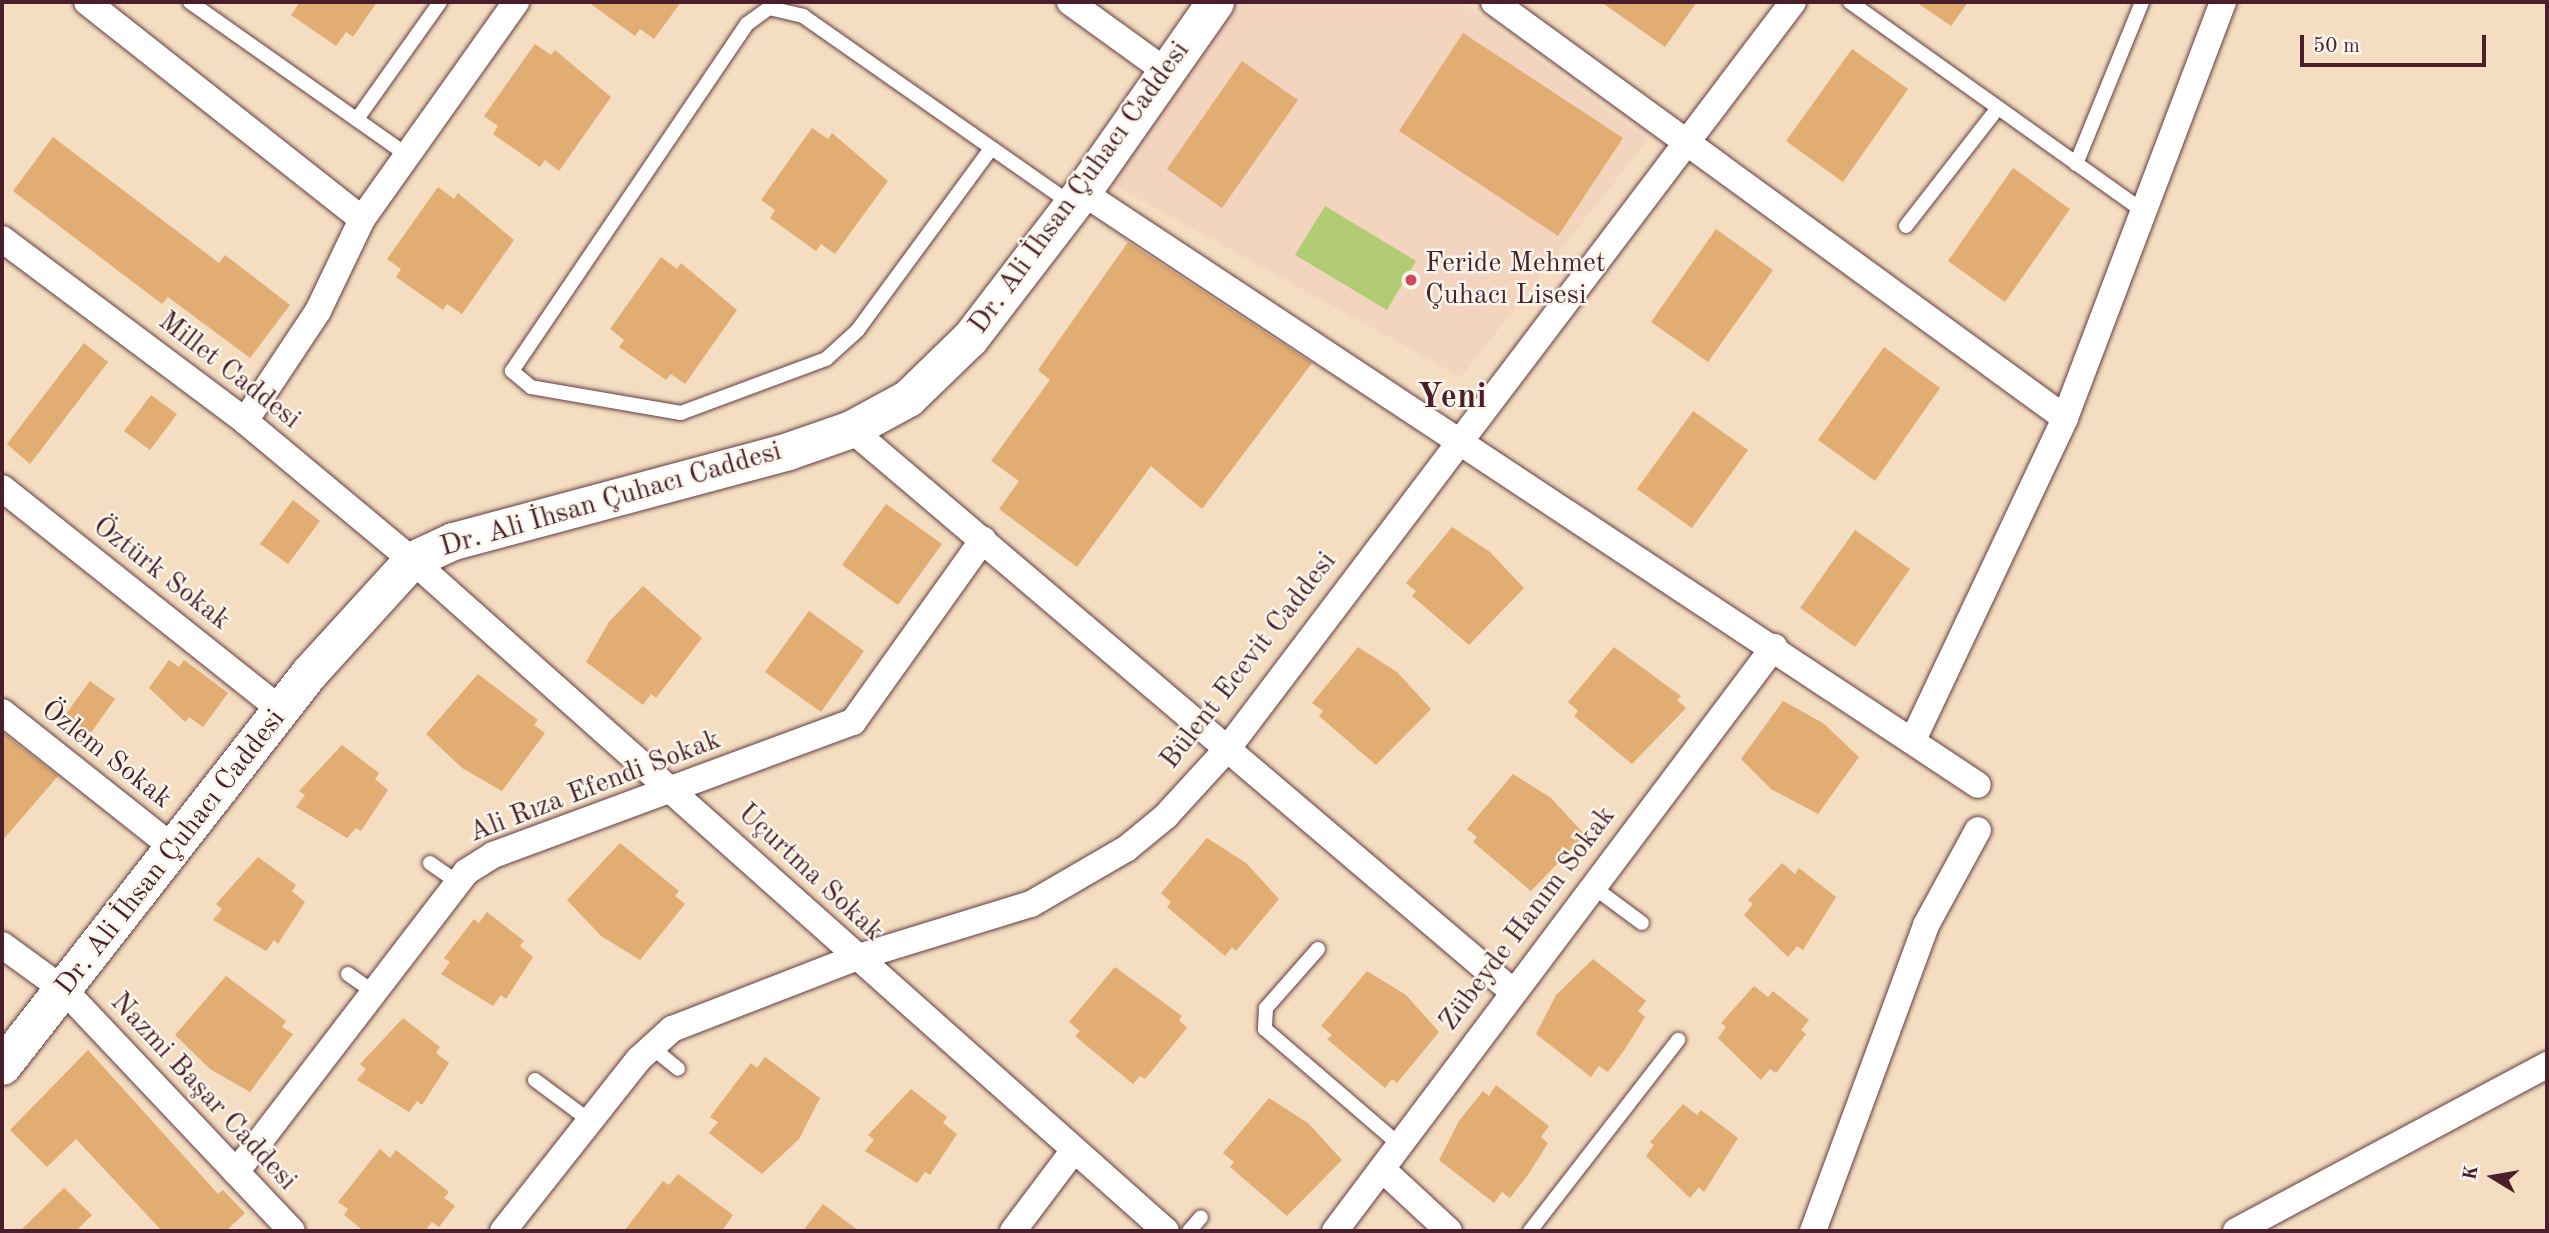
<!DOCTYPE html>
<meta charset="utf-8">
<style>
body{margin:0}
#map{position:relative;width:2549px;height:1233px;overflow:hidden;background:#f4ddc0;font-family:"Old Standard TT",serif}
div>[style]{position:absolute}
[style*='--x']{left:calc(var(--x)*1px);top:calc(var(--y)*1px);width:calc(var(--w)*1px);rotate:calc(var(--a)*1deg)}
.built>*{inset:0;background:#f3d4be}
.green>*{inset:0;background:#b1cc72}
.building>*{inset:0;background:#e1ad72}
.roads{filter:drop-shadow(0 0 2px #643c41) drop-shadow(0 0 2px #643c41)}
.lane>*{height:14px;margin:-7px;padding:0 7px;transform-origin:7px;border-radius:7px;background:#fff}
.street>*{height:26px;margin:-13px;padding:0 13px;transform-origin:13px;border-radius:13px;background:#fff}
.secondary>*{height:37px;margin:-18.5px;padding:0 18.5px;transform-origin:18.5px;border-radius:18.5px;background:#fff}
.dots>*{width:19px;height:19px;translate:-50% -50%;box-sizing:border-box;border:4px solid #fbf7ec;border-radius:50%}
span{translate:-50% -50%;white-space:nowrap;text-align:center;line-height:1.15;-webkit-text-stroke:5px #fbf7ec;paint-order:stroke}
.street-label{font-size:28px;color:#4a1f2b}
.poi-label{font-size:28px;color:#4a1f2b}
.left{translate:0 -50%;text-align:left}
.district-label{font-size:35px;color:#4a1f2b;font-weight:700}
.frame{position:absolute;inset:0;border:4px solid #4a1f2b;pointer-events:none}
.north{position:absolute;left:2458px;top:1142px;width:70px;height:70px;-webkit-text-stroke:5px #fbf7ec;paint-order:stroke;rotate:281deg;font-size:19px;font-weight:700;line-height:28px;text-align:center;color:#4a1f2b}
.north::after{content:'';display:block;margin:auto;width:24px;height:32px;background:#4a1f2b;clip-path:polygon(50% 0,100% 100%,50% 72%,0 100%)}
.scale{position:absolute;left:2300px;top:35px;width:186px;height:32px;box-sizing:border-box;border:4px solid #4a1f2b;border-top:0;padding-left:9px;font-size:21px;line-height:24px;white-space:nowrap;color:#4a1f2b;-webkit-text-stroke:5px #fbf7ec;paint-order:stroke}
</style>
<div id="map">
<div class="built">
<i style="clip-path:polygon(1237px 2px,1460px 2px,1647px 140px,1461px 377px,1109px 182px)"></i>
</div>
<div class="green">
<i style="clip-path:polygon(1325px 206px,1416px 261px,1387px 310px,1295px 255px)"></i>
</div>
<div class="building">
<i style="clip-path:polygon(300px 2px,377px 2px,353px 37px,346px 32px,336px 46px,291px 15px)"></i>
<i style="clip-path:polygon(588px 2px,681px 2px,654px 39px,640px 29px,635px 36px)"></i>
<i style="clip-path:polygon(1601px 2px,1697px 2px,1665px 47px)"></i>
<i style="clip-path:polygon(1916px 2px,1968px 2px,1951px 26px)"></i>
<i style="clip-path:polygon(1463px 33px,1623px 138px,1558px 236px,1399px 131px)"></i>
<i style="clip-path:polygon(535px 44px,551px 55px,555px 50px,611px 97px,559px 171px,545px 160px,540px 167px,493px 134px,498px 126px,484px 116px)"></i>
<i style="clip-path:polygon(1852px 49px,1908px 89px,1843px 182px,1786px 141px)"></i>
<i style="clip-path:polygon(1242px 61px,1298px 100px,1222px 208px,1167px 169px)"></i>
<i style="clip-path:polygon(812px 128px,828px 139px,832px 133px,888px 181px,835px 254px,821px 244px,816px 251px,770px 218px,775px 210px,761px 200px)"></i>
<i style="clip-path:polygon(53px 137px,219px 263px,225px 255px,290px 305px,250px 358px,168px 297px,162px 304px,13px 191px)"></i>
<i style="clip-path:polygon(2013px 168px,2070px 209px,2005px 302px,1948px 261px)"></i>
<i style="clip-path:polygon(438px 187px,454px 199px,458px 193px,514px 240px,462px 314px,447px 304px,443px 310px,396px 277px,401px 269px,387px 259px)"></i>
<i style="clip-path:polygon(1716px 229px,1773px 270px,1708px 362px,1651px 322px)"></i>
<i style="clip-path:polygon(1128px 242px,1312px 363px,1202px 509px,1151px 466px,1077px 567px,999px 509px,1019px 481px,991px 461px,1050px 380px,1038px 370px)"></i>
<i style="clip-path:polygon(661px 257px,677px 269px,681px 263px,737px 310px,685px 384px,671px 374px,666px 380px,619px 347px,624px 340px,610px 329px)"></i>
<i style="clip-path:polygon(84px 343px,108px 362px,30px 464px,7px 444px)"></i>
<i style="clip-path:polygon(1884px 347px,1940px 388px,1875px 481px,1818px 440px)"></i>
<i style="clip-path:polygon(151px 395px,177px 414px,150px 450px,124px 431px)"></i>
<i style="clip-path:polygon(1693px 411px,1748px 450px,1692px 528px,1637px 489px)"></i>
<i style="clip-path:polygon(293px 500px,320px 521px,288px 564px,260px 544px)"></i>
<i style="clip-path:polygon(886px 504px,942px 544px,898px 605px,842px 565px)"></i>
<i style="clip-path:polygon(1452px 527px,1490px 552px,1524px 588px,1469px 645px,1412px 596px,1416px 591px,1406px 583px)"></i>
<i style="clip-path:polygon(1855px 530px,1910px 569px,1855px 647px,1800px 608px)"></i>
<i style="clip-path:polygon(643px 586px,702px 638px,656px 698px,651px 694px,643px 705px,586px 662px,609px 622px)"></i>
<i style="clip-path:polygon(809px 611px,864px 651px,821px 712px,765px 672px)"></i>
<i style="clip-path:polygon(1358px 647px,1397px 672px,1431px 709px,1376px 765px,1319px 716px,1323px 711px,1312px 703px)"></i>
<i style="clip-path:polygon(1614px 647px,1681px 696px,1677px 700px,1686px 708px,1632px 764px,1574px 716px,1578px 711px,1568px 702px)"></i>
<i style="clip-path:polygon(169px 660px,179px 667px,184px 660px,228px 693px,203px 727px,189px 717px,185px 722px,149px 688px)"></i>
<i style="clip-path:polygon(478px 674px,538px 720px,534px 725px,545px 733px,502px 791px,462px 768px,426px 734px)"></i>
<i style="clip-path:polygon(90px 681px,115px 699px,88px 737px,63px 718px)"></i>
<i style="clip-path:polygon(1783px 701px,1823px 723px,1859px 757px,1818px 814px,1771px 789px,1741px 759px)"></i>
<i style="clip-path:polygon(2px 732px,58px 776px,2px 841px)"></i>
<i style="clip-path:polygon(342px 745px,379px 773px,375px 779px,388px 790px,361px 831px,356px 828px,347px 838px,296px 807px,305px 795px,299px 791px)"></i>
<i style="clip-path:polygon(1513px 774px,1551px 798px,1585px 835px,1531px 891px,1473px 842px,1477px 837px,1467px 829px)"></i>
<i style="clip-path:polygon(1207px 838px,1246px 863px,1279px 899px,1236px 951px,1232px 947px,1225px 956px,1167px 907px,1171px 902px,1161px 893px)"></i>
<i style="clip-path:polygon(620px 843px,679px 891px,675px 896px,685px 904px,640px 960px,601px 936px,567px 900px)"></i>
<i style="clip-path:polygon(258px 857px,296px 885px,292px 891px,305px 902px,278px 944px,274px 940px,266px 951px,213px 920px,222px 909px,216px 904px)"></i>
<i style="clip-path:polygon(1782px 863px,1795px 874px,1799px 868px,1836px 897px,1803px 950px,1797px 946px,1788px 957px,1744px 915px,1753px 904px,1748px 900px)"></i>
<i style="clip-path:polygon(487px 912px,524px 941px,520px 946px,533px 957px,506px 999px,501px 995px,493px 1006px,441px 974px,450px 962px,444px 958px,474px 919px,479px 923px)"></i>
<i style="clip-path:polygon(1593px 959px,1646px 1001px,1638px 1011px,1645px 1017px,1625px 1049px,1608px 1072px,1599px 1066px,1591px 1077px,1536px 1034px,1556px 995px)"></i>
<i style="clip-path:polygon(1115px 967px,1182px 1016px,1179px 1020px,1187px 1028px,1145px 1079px,1140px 1076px,1133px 1084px,1075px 1036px,1080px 1031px,1069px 1022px)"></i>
<i style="clip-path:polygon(1367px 971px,1406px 995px,1439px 1032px,1397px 1083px,1392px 1079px,1385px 1088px,1327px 1039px,1332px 1035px,1321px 1026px)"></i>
<i style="clip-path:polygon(226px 976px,286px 1021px,282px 1027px,293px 1034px,250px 1092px,210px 1069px,175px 1035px)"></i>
<i style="clip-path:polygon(1754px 986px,1768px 997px,1773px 991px,1809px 1020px,1801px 1030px,1806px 1034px,1776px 1073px,1770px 1069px,1761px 1080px,1718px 1038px,1726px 1027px,1721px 1023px)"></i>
<i style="clip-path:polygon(403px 1018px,440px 1047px,436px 1053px,449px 1063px,422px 1105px,417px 1101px,409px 1112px,357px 1080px,366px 1069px,360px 1064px)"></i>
<i style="clip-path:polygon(88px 1050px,218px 1194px,223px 1190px,245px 1213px,226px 1231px,162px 1231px,76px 1139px,47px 1167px,10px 1130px)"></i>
<i style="clip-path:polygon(765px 1057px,820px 1098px,799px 1139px,762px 1174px,709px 1133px,718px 1122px,710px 1117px,751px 1063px,757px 1068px)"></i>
<i style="clip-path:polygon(1496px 1085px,1549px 1126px,1541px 1137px,1548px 1143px,1528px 1175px,1510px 1198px,1502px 1192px,1494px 1203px,1439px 1160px,1459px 1121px,1483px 1091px,1489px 1096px)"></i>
<i style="clip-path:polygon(911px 1089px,947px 1117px,943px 1123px,957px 1134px,930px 1175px,925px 1172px,917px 1183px,865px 1151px,874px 1140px,868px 1135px)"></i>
<i style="clip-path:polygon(1269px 1098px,1308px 1123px,1342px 1160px,1287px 1216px,1230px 1167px,1234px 1162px,1223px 1153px)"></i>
<i style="clip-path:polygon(1683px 1104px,1697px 1115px,1701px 1110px,1738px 1138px,1704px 1192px,1699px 1187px,1690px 1198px,1646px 1156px,1654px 1145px,1650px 1142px)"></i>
<i style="clip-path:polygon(380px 1149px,390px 1158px,396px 1150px,449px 1192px,444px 1198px,455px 1206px,439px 1227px,432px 1222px,425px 1231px,364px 1231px,344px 1215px,348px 1209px,338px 1202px)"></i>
<i style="clip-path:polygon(678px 1174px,733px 1215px,722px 1231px,624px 1231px,663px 1181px,669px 1185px)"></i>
<i style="clip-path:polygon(64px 1188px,92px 1215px,76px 1231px,20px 1231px)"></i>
<i style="clip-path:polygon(823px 1204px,859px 1231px,803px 1231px)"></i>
</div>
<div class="roads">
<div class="lane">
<i style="--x:190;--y:2;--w:266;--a:35.2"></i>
<i style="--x:1850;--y:2;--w:359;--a:35.5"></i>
<i style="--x:357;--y:119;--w:143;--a:-54.6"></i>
<i style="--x:990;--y:150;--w:223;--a:126.3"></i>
<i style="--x:858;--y:330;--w:43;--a:137.8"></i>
<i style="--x:826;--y:359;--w:155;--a:159.6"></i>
<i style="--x:681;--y:413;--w:152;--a:-170.2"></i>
<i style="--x:531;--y:387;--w:25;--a:-140"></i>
<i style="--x:512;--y:371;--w:419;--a:-55.9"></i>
<i style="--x:747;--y:24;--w:27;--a:-36"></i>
<i style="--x:769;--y:8;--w:35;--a:13"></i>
<i style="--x:803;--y:16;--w:327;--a:35"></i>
<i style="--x:2076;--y:164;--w:175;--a:-67.8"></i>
<i style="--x:1906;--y:226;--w:148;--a:-52.1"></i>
<i style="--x:430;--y:863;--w:33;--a:35"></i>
<i style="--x:1592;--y:886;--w:62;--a:36.5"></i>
<i style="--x:1318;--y:949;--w:79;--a:131.4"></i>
<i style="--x:1266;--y:1008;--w:21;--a:93"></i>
<i style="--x:1265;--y:1029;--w:178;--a:40.7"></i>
<i style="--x:348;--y:974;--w:29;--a:35"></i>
<i style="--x:650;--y:1046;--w:36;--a:39"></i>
<i style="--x:535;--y:1080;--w:69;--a:36.7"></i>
<i style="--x:1189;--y:1231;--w:18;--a:-49"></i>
<i style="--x:1530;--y:1231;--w:242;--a:-52.2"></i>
</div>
<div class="street">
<i style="--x:87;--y:2;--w:350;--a:38.3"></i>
<i style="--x:1070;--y:2;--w:121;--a:35.9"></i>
<i style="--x:1494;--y:2;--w:706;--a:36.08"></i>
<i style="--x:1082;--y:192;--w:1074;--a:33.5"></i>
<i style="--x:2;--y:239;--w:304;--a:36.8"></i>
<i style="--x:245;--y:421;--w:217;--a:39.8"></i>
<i style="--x:412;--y:560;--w:1009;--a:41.67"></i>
<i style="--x:245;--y:421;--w:132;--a:-56.4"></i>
<i style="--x:318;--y:311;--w:102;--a:-64.4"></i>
<i style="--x:362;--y:219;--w:266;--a:-54.6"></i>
<i style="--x:851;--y:429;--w:868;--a:40.37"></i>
<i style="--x:2;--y:488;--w:357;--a:38.5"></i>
<i style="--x:2;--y:712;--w:216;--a:38.4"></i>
<i style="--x:1913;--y:740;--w:356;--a:-64.7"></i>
<i style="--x:2065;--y:418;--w:445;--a:-69.2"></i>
<i style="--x:2;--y:945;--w:78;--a:36.1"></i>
<i style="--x:65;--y:991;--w:330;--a:46.6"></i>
<i style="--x:1382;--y:1169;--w:91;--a:42.8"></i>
<i style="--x:236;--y:1172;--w:378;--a:-52.5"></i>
<i style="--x:466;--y:872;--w:32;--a:-32"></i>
<i style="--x:493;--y:855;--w:384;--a:-20.3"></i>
<i style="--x:853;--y:722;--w:224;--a:-54.5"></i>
<i style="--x:503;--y:1231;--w:219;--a:-51.7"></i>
<i style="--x:639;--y:1059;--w:45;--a:-42.3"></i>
<i style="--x:672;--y:1029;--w:196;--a:-21.2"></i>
<i style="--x:855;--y:958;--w:184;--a:-17.1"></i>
<i style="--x:1031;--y:904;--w:110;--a:-30.1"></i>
<i style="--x:1126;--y:849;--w:52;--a:-39.5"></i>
<i style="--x:1166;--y:816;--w:92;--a:-47.6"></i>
<i style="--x:1228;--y:748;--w:936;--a:-52.86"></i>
<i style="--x:1013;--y:1231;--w:101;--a:-53"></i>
<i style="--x:1335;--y:1231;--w:731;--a:-53.07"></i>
<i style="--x:1813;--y:1231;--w:326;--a:-69.7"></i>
<i style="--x:1926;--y:925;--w:108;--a:-61.3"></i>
<i style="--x:2236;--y:1231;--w:353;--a:-28.1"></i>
</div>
<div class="secondary">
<i style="--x:2;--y:1066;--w:499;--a:-52"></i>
<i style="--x:309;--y:673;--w:153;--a:-47.7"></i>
<i style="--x:412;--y:560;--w:45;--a:-24.9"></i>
<i style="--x:453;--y:541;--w:347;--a:-15"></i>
<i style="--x:788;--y:451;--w:67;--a:-19.2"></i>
<i style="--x:851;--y:429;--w:65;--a:-28.5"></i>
<i style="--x:908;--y:398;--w:86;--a:-44.1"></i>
<i style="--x:970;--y:338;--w:184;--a:-52.5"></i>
<i style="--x:1082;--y:192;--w:232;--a:-55"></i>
</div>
</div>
<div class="dots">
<i style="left:1411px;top:280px;background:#d1495b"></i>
</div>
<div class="street-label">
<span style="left:1080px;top:188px;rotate:-54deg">Dr. Ali İhsan Çuhacı Caddesi</span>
<span style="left:229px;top:371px;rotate:38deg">Millet Caddesi</span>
<span style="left:611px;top:500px;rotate:-16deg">Dr. Ali İhsan Çuhacı Caddesi</span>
<span style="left:161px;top:574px;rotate:38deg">Öztürk Sokak</span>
<span style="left:1249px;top:661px;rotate:-52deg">Bülent Ecevit Caddesi</span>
<span style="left:106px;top:755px;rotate:38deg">Özlem Sokak</span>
<span style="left:595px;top:787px;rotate:-21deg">Ali Rıza Efendi Sokak</span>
<span style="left:171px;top:853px;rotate:-52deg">Dr. Ali İhsan Çuhacı Caddesi</span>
<span style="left:810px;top:873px;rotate:43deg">Uçurtma Sokak</span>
<span style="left:1528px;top:919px;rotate:-53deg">Zübeyde Hanım Sokak</span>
<span style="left:203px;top:1092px;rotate:47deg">Nazmi Başar Caddesi</span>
</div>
<div class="poi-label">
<span class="left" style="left:1425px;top:280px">Feride Mehmet<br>Çuhacı Lisesi</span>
</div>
<div class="district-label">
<span style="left:1452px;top:398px">Yeni</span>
</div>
<div class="frame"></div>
<div class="north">K</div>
<div class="scale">50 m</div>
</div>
